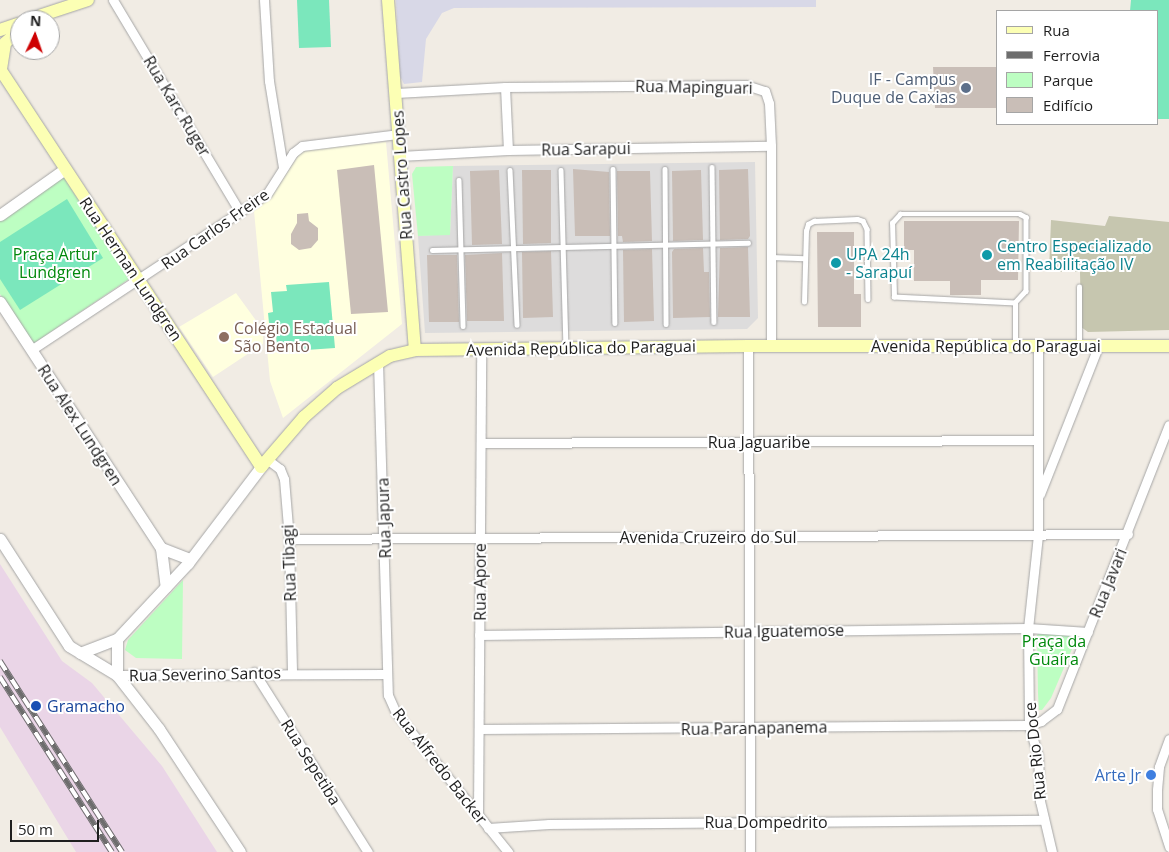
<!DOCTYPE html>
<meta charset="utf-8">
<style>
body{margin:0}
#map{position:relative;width:1169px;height:852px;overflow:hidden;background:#f1ece4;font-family:"Open Sans",sans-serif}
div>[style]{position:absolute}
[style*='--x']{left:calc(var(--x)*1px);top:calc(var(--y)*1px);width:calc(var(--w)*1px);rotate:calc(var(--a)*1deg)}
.residential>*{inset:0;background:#dddcdc}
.industrial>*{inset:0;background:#ead5e7}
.education>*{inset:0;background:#ffffdf}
.construction>*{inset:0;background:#c6c6af}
.park>*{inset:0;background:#bdfec2}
.pitch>*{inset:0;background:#7be7bc}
.plaza>*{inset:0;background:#d8d8e7}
.building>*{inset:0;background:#c9beb7}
.roads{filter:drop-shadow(0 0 1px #a6a6a6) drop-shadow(0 0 1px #a6a6a6)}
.service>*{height:4.5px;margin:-2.25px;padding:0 2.25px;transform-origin:2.25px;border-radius:2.25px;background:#fff}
.minor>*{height:9px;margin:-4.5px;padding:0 4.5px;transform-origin:4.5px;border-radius:4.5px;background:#fff}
.tertiary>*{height:11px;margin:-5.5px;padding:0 5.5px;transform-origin:5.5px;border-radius:5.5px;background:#fff}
.secondary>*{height:12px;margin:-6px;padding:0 6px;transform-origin:6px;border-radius:6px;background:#fcffb4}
.rail>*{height:5.5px;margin-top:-2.75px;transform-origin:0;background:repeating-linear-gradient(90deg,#fff 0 11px,#6d6d6d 0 22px);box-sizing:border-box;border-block:1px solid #6d6d6d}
.dots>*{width:14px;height:14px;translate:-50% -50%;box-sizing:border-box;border:2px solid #fff;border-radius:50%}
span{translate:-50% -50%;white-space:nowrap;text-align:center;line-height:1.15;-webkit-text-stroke:4px #fff;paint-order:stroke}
.service-label{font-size:16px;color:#4e5e75}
.right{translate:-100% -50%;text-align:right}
.street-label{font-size:16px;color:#1f1f1f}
.culture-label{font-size:16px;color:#0d838f}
.left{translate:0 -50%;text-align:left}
.park-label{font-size:16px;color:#01890c}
.education-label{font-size:16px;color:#785e54}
.transit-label{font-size:16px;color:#164399}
.shop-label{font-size:16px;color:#366cbe}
.legend{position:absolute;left:996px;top:10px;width:162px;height:115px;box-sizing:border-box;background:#fff;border:1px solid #a5a5a5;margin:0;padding:6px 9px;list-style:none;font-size:15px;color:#1f1f1f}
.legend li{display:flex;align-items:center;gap:10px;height:25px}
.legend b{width:25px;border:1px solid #a5a5a5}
.north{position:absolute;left:10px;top:10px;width:50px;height:50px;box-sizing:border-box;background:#fff;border:1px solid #a5a5a5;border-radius:50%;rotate:3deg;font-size:14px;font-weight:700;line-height:20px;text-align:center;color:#1f1f1f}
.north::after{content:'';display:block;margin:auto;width:18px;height:22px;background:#ce0001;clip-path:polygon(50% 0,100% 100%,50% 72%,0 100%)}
.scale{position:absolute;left:10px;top:820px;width:89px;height:22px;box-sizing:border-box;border:2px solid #1f1f1f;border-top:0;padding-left:6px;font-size:15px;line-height:18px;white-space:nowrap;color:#1f1f1f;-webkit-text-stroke:4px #fff;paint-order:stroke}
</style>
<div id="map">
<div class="residential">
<i style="clip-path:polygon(755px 162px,758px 318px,747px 329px,425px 333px,418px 236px,450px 234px,453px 166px)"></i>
</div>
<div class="industrial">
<i style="clip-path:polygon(0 564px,62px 661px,92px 683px,162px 766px,217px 852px,76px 852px,0 727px)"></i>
</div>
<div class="education">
<i style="clip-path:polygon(386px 142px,402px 324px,283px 418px,270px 381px,254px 211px,273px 194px,302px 150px)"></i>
<i style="clip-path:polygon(236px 293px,263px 330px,263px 344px,213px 377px,179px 327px)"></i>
</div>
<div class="construction">
<i style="clip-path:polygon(1109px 216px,1169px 222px,1169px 330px,1088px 332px,1081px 327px,1080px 272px,1049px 272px,1051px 220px,1105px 226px)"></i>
</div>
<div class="park">
<i style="clip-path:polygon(453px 166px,450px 235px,418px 236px,412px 174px,416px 167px)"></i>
<i style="clip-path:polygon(63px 176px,129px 279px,33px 344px,0 294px,0 221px)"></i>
<i style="clip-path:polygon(183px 580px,182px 659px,136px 658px,125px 650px,128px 640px)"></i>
<i style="clip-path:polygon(1040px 633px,1063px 634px,1071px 636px,1075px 642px,1051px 698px,1042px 710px,1039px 710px,1038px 694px,1037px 635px)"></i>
</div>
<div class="pitch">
<i style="clip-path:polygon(297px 0,329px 0,331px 47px,299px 48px)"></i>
<i style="clip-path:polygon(1131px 0,1169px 0,1169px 119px,1158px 119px,1158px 11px,1130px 11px)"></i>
<i style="clip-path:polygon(67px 199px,103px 258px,20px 310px,0 279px,0 242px)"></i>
<i style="clip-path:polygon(329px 282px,335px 348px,292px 351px,291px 346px,277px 347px,275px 323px,269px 323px,268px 313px,273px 312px,271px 292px,287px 291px,286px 285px)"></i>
</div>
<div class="plaza">
<i style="clip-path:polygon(396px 0,816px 0,816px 7px,454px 8px,442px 13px,426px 39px,422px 82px,404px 84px,400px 76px)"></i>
</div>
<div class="building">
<i style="clip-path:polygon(933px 67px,998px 67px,998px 108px,935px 108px)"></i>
<i style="clip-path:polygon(374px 165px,388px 312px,351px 314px,337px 170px)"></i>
<i style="clip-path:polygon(573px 169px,609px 172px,610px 236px,575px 236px)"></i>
<i style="clip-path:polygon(748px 169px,750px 236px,748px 239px,720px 240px,719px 170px)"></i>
<i style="clip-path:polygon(499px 170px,502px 244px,472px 245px,470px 171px)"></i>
<i style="clip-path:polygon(522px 170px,551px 170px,551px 243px,523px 244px)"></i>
<i style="clip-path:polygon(701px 170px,703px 240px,673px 241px,672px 171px)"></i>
<i style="clip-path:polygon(617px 171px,650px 171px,652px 241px,623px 242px,622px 236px,618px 236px)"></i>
<i style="clip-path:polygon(308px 213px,309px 221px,318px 228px,318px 240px,311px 248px,299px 250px,291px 244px,291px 234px,297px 223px,297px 214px)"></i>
<i style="clip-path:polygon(904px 221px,1019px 221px,1018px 280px,981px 280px,981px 295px,950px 295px,950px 281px,914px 281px,914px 250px,904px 250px)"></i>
<i style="clip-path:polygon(817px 232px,854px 232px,854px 294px,861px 294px,861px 327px,818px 327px)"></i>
<i style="clip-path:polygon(748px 247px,750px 317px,718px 317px,720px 248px)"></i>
<i style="clip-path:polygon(703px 248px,704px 272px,709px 272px,710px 317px,673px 318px,672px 252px,674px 249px)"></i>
<i style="clip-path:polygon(652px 249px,654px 321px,624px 322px,623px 250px)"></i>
<i style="clip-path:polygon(551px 251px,553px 317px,523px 318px,522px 252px)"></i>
<i style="clip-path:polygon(502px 253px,504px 321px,467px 321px,465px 255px)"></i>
<i style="clip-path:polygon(427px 255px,457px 255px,459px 322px,429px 322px)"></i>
</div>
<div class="roads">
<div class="service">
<i style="--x:712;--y:167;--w:155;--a:89.3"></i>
<i style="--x:613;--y:169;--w:154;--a:89.3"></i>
<i style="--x:665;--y:169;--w:155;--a:89.6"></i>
<i style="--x:510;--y:170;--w:155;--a:87.4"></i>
<i style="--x:561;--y:170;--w:176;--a:88.4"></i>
<i style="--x:459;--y:180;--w:146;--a:88.4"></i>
<i style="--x:900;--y:214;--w:120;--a:0"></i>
<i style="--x:1020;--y:214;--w:7;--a:27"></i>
<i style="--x:1026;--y:217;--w:74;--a:90"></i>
<i style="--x:1026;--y:291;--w:16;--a:133"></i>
<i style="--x:1015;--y:303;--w:121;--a:-177.2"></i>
<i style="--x:894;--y:297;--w:74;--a:-91.5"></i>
<i style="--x:892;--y:223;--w:12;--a:-48"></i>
<i style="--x:432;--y:250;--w:316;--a:-1.3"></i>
<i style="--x:771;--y:257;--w:33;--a:2"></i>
<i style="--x:804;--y:302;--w:71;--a:-88.4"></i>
<i style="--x:806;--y:231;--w:7;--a:-74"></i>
<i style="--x:808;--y:224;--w:7;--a:-27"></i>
<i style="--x:814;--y:221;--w:43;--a:-2.7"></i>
<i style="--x:857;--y:219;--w:6;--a:18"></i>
<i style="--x:863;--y:221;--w:9;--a:63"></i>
<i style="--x:867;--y:229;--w:70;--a:89.2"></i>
<i style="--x:1015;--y:344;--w:41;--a:-90"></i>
<i style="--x:1079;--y:346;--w:59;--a:-90"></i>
</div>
<div class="minor">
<i style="--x:113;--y:0;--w:247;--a:59.1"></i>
<i style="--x:264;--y:0;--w:81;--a:86.5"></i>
<i style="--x:269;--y:81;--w:87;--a:80.8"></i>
<i style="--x:505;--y:87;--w:63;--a:87.3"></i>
<i style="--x:396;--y:93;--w:109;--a:-3.2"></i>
<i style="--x:505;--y:87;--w:241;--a:-0.5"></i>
<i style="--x:746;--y:85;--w:20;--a:18"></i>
<i style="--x:765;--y:91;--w:13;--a:72"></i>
<i style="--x:769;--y:103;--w:43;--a:87.3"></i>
<i style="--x:771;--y:146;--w:200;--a:90"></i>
<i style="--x:400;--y:156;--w:108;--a:-3.2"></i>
<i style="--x:508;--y:150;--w:263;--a:-0.9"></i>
<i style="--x:748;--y:346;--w:506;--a:89.77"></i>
<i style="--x:1038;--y:346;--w:189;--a:90"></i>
<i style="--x:1038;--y:535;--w:94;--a:96.1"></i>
<i style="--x:1028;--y:628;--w:97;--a:89.4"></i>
<i style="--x:1029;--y:725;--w:32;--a:74"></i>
<i style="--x:1038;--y:756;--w:45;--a:87.5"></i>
<i style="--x:1040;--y:801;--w:52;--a:76.8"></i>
<i style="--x:31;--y:350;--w:283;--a:-33.5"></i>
<i style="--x:267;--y:194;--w:49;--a:-57.6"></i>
<i style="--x:293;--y:153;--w:11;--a:-38"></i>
<i style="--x:302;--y:146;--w:98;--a:-7.1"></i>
<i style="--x:378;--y:362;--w:333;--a:88.3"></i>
<i style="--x:388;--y:695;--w:20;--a:66"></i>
<i style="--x:396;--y:713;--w:179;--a:51.1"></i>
<i style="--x:481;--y:443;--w:556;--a:-0.31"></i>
<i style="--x:268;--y:460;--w:15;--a:37"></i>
<i style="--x:280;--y:469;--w:11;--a:68"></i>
<i style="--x:284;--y:479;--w:60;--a:85.2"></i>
<i style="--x:289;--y:539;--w:134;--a:88.7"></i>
<i style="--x:1040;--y:494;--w:158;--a:-68.5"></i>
<i style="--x:289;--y:539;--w:839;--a:-0.34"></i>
<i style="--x:479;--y:635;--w:549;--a:-0.73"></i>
<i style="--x:1028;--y:628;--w:60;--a:3.8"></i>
<i style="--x:254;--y:672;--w:213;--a:57.7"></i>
<i style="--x:117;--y:675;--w:269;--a:-0.2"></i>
<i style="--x:479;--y:729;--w:550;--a:-0.42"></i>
<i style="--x:1029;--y:725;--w:13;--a:-18"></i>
<i style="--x:1041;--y:721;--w:20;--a:-37"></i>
<i style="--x:1057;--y:709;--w:305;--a:-68.5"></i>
<i style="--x:1169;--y:739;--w:30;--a:110"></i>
<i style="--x:1159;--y:767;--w:23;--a:95"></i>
<i style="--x:1157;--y:790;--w:19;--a:90"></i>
<i style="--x:1157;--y:809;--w:40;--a:72"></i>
<i style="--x:478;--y:814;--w:464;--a:-89.6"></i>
<i style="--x:488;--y:828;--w:61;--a:-3.8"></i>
<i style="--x:549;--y:824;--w:495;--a:-0.5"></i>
</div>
<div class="tertiary">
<i style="--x:0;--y:215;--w:80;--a:-35.3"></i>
<i style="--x:0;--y:302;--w:294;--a:56.8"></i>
<i style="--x:161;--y:548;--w:39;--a:83"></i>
<i style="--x:0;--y:539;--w:127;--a:57.2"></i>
<i style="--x:69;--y:646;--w:56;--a:31.1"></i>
<i style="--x:117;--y:675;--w:68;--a:52.1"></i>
<i style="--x:159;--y:729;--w:147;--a:56.6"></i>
<i style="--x:161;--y:548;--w:31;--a:21"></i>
<i style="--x:80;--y:653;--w:40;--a:-21"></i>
<i style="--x:117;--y:639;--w:104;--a:-46.9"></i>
<i style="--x:188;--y:563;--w:121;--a:-52.8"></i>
<i style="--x:117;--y:675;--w:36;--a:-90"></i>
</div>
<div class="secondary">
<i style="--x:388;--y:0;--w:351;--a:85.6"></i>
<i style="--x:27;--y:20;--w:64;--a:-18.2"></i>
<i style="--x:0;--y:30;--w:21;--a:-19"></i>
<i style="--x:0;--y:69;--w:476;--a:56.7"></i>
<i style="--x:261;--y:467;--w:66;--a:-49.3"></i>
<i style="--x:304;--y:417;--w:44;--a:-41.3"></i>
<i style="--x:337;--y:388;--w:62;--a:-31.1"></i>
<i style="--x:390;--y:356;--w:26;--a:-13"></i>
<i style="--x:415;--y:350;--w:333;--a:-0.7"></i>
<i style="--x:748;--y:346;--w:421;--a:0"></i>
<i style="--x:1;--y:69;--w:26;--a:-81"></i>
<i style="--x:5;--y:43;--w:20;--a:-41"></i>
</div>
</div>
<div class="rail">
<i style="--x:0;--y:661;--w:227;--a:57.4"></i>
<i style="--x:0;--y:677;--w:208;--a:57.4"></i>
</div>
<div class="dots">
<i style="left:966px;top:88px;background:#5c6f8a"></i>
<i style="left:987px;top:255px;background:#0f9aa8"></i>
<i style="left:836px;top:263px;background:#0f9aa8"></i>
<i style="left:224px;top:337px;background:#8d6e63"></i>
<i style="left:36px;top:706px;background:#1a4fb4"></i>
<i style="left:1151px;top:775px;background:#3f7fe0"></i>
</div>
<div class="service-label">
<span class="right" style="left:956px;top:88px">IF - Campus<br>Duque de Caxias</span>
</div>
<div class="street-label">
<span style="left:694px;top:87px;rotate:1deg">Rua Mapinguari</span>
<span style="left:177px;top:106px;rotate:59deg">Rua Karc Ruger</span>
<span style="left:586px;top:149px;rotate:-1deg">Rua Sarapui</span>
<span style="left:402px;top:175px;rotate:-94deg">Rua Castro Lopes</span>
<span style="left:215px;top:229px;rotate:-35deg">Rua Carlos Freire</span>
<span style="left:131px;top:269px;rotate:56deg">Rua Herman Lundgren</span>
<span style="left:986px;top:346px">Avenida República do Paraguai</span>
<span style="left:581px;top:348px;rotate:-1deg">Avenida República do Paraguai</span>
<span style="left:80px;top:425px;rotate:57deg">Rua Alex Lundgren</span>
<span style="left:759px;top:442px">Rua Jaguaribe</span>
<span style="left:384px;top:518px;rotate:-92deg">Rua Japura</span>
<span style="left:708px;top:537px">Avenida Cruzeiro do Sul</span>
<span style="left:289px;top:563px;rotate:-92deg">Rua Tibagi</span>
<span style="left:480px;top:582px;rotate:-90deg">Rua Apore</span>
<span style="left:1108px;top:583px;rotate:-68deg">Rua Javari</span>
<span style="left:784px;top:631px;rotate:-1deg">Rua Iguatemose</span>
<span style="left:205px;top:674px;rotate:-1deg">Rua Severino Santos</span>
<span style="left:754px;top:728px;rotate:-1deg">Rua Paranapanema</span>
<span style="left:1035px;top:751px;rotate:-96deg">Rua Rio Doce</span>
<span style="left:311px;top:762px;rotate:58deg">Rua Sepetiba</span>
<span style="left:440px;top:766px;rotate:52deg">Rua Alfredo Backer</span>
<span style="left:766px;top:822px">Rua Dompedrito</span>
</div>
<div class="culture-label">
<span class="left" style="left:997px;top:255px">Centro Especializado<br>em Reabilitação IV</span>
<span class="left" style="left:846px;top:263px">UPA 24h<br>- Sarapuí</span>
</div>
<div class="park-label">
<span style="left:55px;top:263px">Praça Artur<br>Lundgren</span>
<span style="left:1054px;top:650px">Praça da<br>Guaíra</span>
</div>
<div class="education-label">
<span class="left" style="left:234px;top:337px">Colégio Estadual<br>São Bento</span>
</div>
<div class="transit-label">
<span class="left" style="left:47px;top:706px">Gramacho</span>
</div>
<div class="shop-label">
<span class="right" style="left:1141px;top:775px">Arte Jr</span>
</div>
<ul class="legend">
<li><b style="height:6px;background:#fcffb4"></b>Rua</li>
<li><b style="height:6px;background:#6d6d6d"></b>Ferrovia</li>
<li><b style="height:14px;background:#bdfec2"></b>Parque</li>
<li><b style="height:14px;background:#c9beb7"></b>Edifício</li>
</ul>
<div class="north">N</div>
<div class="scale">50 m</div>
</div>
